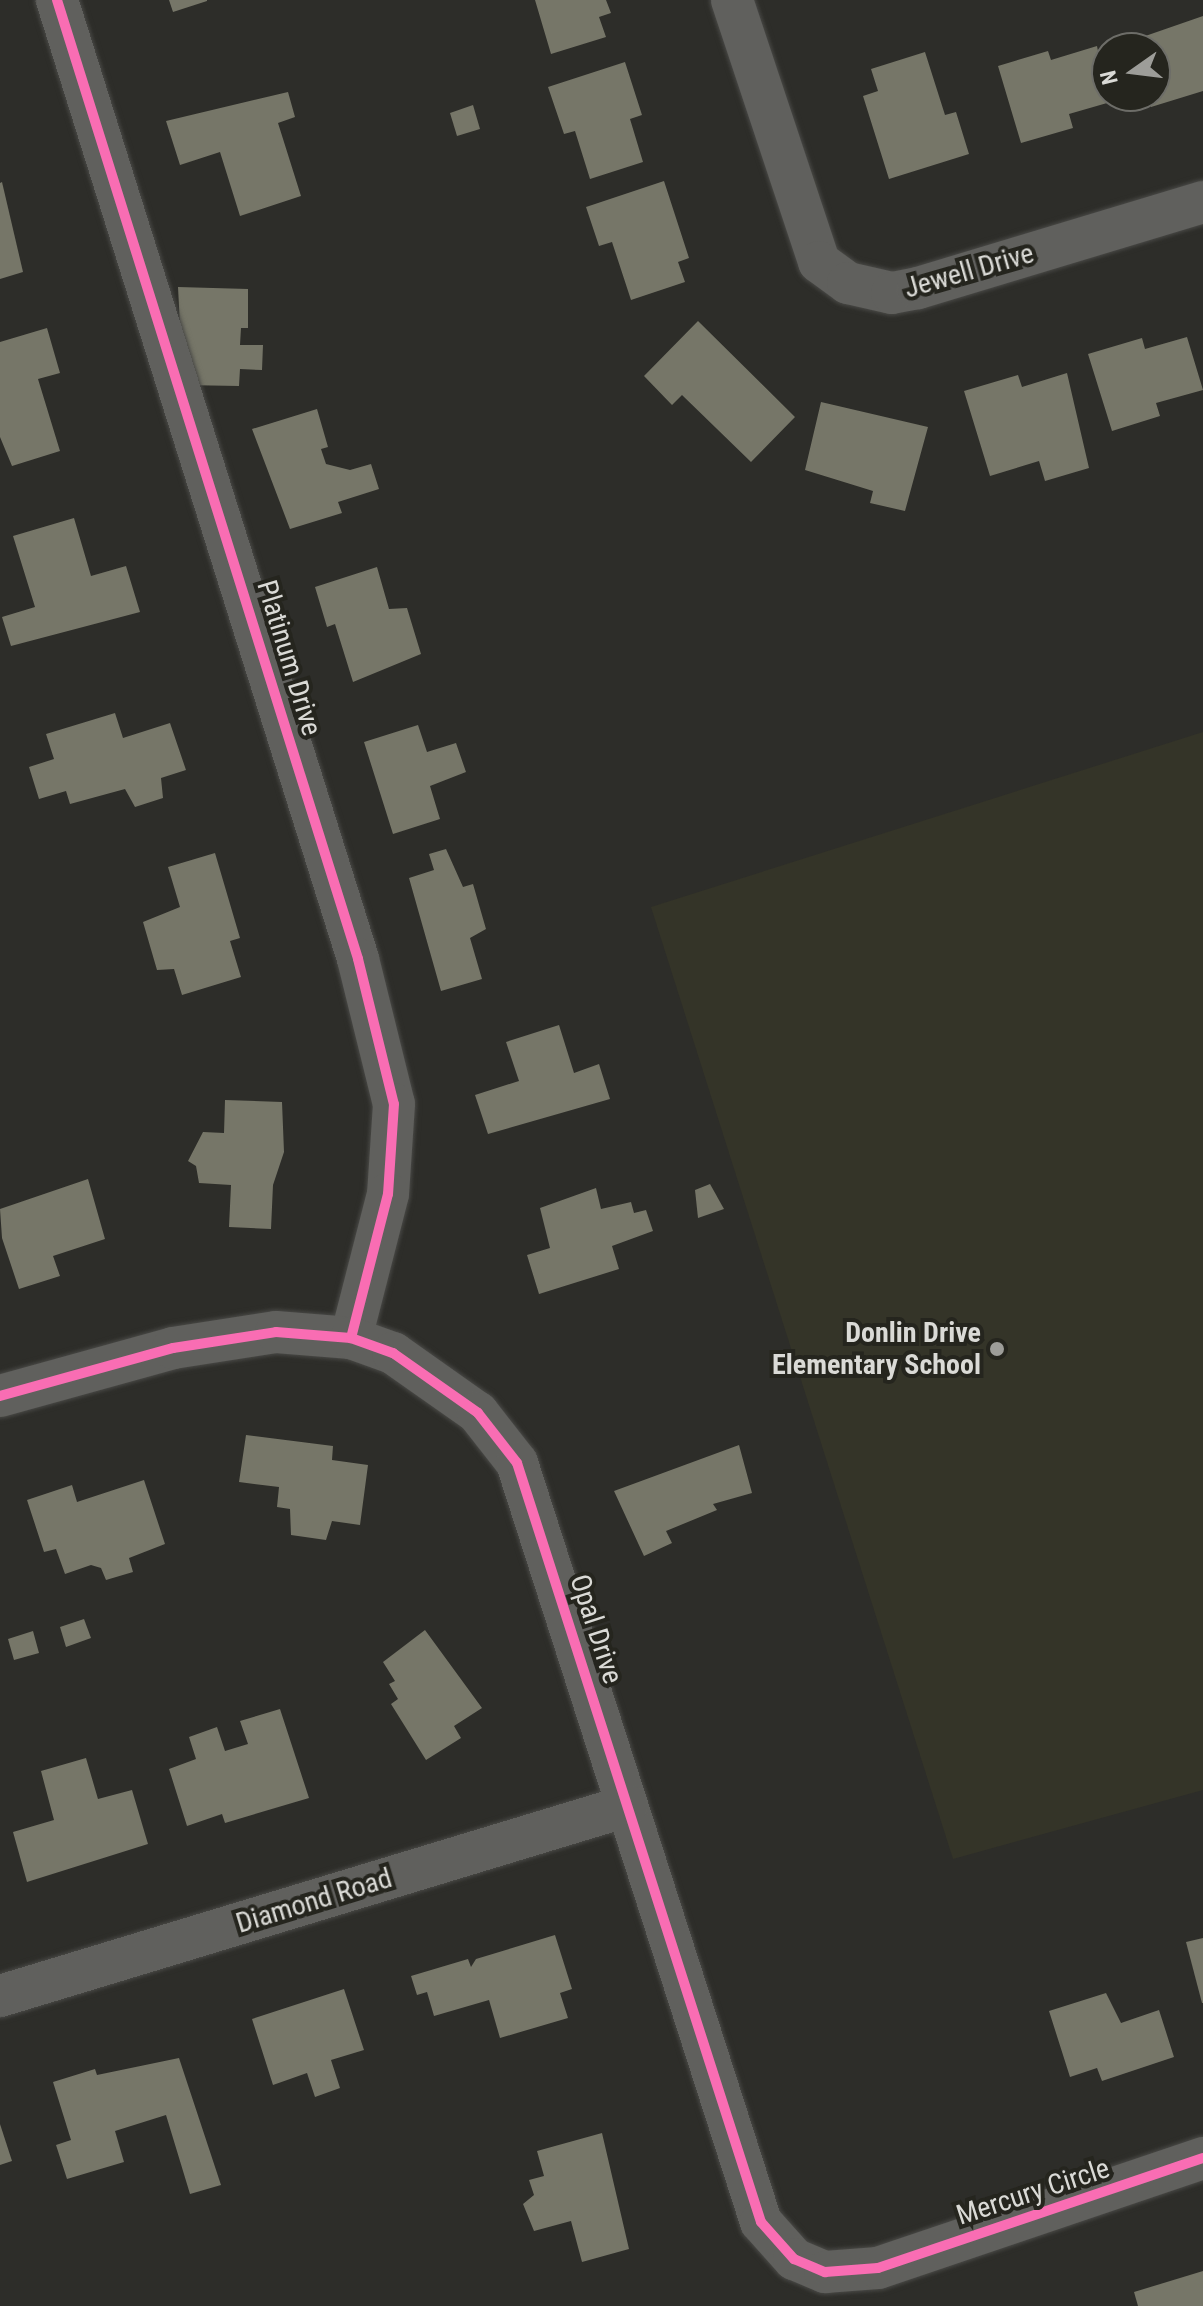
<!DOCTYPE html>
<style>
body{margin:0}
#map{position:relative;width:1203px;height:2306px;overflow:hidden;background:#2d2d29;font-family:"Roboto Condensed",sans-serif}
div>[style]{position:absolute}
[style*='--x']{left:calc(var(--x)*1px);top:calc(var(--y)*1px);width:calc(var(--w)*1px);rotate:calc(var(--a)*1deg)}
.built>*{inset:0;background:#343428}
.building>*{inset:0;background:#767668}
.roads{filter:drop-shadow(0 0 2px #494946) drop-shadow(0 0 2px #494946)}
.minor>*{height:42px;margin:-21px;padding:0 21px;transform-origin:21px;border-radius:21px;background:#60605d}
.cycleway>*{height:10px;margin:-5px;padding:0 5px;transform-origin:5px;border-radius:5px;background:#f96db3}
.dots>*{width:22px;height:22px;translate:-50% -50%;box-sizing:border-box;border:4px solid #25251e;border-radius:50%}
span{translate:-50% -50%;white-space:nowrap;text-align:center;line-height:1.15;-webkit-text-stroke:8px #25251e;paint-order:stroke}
.street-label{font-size:28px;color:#dadad6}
.poi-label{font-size:28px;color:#dadad6;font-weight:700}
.right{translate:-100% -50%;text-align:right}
.north{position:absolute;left:1091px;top:32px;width:80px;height:80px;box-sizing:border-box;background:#25251e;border:2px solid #6d6d68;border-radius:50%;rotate:256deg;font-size:22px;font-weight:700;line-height:32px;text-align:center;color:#dadad6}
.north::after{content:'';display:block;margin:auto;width:28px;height:36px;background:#9d9d99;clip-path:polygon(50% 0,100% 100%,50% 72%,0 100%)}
</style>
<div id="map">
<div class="built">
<i style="clip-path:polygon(1203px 732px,1203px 1790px,953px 1859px,651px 907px)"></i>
</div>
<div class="building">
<i style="clip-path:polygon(169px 0,207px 0,207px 1px,173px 12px)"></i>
<i style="clip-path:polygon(535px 0,606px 0,611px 13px,599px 17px,606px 37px,551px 54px)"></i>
<i style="clip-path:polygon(1203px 16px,1203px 91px,1151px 107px,1147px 96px,1155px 96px,1155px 48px,1130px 48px,1128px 42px)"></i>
<i style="clip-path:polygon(1097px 46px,1107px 96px,1114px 101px,1069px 114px,1073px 128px,1021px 143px,998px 66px,1048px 51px,1051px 60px)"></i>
<i style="clip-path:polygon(925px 52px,945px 115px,956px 112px,969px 154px,889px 179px,863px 96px,878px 91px,871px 69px)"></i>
<i style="clip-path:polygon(625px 62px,642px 115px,630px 119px,643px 162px,590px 179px,575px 131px,564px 134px,548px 87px)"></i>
<i style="clip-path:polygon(288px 92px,295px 117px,278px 123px,301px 196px,240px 216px,220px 152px,180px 165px,166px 121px)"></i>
<i style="clip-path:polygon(473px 105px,480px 129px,457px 136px,450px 113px)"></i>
<i style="clip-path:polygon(664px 181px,689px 258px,678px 262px,685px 282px,631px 300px,612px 242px,599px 246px,586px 207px)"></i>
<i style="clip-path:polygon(2px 182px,23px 272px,0 279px,0 183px)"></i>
<i style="clip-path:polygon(178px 287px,248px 289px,248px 328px,241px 328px,240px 345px,263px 345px,262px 370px,240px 369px,239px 386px,183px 385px)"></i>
<i style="clip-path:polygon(698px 321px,795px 417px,751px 462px,682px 395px,672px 405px,644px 376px)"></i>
<i style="clip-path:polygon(47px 328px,60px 373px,38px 379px,60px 451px,12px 466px,0 437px,0 342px)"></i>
<i style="clip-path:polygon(1187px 337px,1203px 390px,1156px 403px,1160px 416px,1112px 431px,1088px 354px,1142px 338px,1145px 349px)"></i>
<i style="clip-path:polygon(1067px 373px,1089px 468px,1045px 481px,1039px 461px,990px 476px,964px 391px,1018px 375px,1022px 387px)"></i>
<i style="clip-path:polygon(821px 402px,928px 427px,905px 511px,870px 503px,873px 491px,805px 470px)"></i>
<i style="clip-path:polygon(317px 409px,328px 447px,321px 449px,326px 464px,350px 470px,371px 464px,379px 489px,338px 502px,342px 513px,290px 529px,252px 429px)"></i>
<i style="clip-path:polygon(74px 518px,91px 576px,126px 566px,140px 612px,11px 646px,2px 617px,35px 607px,13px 536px)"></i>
<i style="clip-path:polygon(377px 567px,389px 609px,407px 608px,421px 654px,353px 682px,335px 624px,327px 627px,315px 587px)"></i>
<i style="clip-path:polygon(115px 713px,123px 738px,170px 723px,186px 770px,161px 778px,163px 798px,135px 807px,125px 789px,70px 804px,66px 791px,39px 799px,29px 767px,54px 759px,46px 734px)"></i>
<i style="clip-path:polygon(418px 725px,427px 752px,456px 743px,466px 772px,430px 786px,440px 819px,393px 834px,364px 742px)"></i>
<i style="clip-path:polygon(446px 849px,463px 887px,473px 884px,486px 929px,470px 938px,482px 979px,441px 991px,409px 878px,434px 870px,429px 854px)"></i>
<i style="clip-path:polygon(215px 853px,240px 938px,230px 941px,241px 977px,182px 995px,174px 969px,157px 970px,143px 922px,180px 907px,168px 867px)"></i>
<i style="clip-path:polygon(559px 1025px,574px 1073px,599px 1064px,610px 1099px,488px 1134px,475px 1095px,519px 1081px,506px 1042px)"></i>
<i style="clip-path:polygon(225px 1100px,282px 1102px,284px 1152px,273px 1185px,271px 1229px,229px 1227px,231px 1185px,199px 1183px,196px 1166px,188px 1161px,203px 1132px,224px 1133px)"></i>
<i style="clip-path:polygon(88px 1179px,105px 1239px,53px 1256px,60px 1276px,19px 1289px,2px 1238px,0 1209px)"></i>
<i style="clip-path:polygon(710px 1184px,724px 1209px,698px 1218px,695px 1190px)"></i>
<i style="clip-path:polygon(596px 1188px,601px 1209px,631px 1202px,634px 1213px,646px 1210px,653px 1231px,612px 1246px,619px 1269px,539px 1294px,527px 1255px,550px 1248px,540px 1208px)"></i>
<i style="clip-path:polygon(246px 1435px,333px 1446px,332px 1460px,368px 1465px,360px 1525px,332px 1521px,326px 1540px,291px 1535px,290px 1509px,277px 1507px,279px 1487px,239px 1482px)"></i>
<i style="clip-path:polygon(739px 1445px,752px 1493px,713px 1504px,717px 1510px,666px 1531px,672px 1543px,644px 1556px,614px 1491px)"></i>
<i style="clip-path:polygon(144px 1480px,165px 1544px,129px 1558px,133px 1572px,106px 1580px,101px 1568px,91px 1565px,65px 1574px,56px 1549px,44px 1552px,27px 1500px,72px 1485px,77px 1502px)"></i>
<i style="clip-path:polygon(84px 1619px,91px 1638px,66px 1647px,60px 1627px)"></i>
<i style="clip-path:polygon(425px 1630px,482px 1708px,454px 1726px,461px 1738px,426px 1760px,391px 1704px,398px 1699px,389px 1684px,395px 1681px,383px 1662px)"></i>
<i style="clip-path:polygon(33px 1631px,39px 1653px,14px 1660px,8px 1639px)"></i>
<i style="clip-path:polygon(280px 1709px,309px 1798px,225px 1823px,222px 1814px,187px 1826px,169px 1769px,196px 1759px,189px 1737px,217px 1727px,225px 1751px,248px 1744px,240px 1721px)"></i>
<i style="clip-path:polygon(86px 1758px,98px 1799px,132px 1790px,148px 1844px,27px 1882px,13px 1832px,54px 1820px,41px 1771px)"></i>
<i style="clip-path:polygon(555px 1935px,572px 1989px,560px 1993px,568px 2018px,500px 2038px,489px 2000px,434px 2016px,427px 1992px,417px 1995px,411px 1976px,468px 1959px,471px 1967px,476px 1959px)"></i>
<i style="clip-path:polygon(1203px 1938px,1203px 2003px,1202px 2003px,1186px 1942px)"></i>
<i style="clip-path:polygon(344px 1989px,364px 2050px,331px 2060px,340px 2088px,315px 2097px,307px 2073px,273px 2085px,252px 2019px)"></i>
<i style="clip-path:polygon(1106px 1993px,1121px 2023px,1159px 2010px,1174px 2057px,1102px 2081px,1097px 2068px,1070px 2077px,1049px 2011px)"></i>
<i style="clip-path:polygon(179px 2058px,221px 2185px,190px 2194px,166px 2115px,115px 2131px,124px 2162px,67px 2179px,56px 2145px,71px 2140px,53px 2082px,95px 2069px,97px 2075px)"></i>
<i style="clip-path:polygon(0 2124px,12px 2161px,0 2165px)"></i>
<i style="clip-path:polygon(602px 2133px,629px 2249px,582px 2262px,571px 2221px,534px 2231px,523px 2204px,534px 2195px,529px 2180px,544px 2176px,537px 2151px)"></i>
<i style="clip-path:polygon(1203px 2271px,1203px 2306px,1138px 2306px,1134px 2292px)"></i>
</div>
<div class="roads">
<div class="minor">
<i style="--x:57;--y:0;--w:1005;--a:72.57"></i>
<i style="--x:358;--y:959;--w:149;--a:76.1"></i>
<i style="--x:394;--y:1104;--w:90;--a:93.8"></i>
<i style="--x:388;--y:1194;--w:149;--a:104.4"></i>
<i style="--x:732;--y:0;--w:276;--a:71.6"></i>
<i style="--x:819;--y:262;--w:36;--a:36"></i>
<i style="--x:848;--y:283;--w:45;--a:12.8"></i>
<i style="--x:892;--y:293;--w:26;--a:-11"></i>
<i style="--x:918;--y:288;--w:298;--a:-16.8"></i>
<i style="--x:0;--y:1396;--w:180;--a:-15.5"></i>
<i style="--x:173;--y:1348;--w:104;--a:-8.8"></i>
<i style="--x:276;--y:1332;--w:75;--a:4.6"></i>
<i style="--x:351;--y:1338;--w:45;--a:19.7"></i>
<i style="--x:393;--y:1353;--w:104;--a:35.2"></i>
<i style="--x:478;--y:1413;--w:63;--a:52"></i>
<i style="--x:517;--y:1463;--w:797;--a:72.18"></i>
<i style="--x:761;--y:2222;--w:50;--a:48.3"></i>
<i style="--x:794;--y:2259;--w:34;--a:23"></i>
<i style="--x:825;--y:2272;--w:53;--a:-4.3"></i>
<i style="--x:878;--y:2268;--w:343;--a:-18.7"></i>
<i style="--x:0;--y:1996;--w:655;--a:-16.86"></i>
</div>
</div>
<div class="cycleway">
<i style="--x:57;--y:0;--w:1005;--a:72.57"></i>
<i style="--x:358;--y:959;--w:149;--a:76.1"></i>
<i style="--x:394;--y:1104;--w:90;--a:93.8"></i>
<i style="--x:388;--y:1194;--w:149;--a:104.4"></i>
<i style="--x:0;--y:1396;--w:180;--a:-15.5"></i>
<i style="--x:173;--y:1348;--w:104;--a:-8.8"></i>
<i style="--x:276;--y:1332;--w:75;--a:4.6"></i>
<i style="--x:351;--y:1338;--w:45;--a:19.7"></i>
<i style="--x:393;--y:1353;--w:104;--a:35.2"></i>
<i style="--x:478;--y:1413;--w:63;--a:52"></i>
<i style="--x:517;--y:1463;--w:797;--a:72.18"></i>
<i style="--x:761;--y:2222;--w:50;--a:48.3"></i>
<i style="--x:794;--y:2259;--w:34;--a:23"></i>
<i style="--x:825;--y:2272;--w:53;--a:-4.3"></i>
<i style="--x:878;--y:2268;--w:343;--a:-18.7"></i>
</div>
<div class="dots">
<i style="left:997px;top:1349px;background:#9d9d99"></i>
</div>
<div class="street-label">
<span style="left:969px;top:271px;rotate:-16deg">Jewell Drive</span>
<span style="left:289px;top:658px;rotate:73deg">Platinum Drive</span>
<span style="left:596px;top:1629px;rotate:72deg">Opal Drive</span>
<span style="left:314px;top:1901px;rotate:-17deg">Diamond Road</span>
<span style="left:1033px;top:2192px;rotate:-18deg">Mercury Circle</span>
</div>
<div class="poi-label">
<span class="right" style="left:981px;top:1349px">Donlin Drive<br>Elementary School</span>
</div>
<div class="north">N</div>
</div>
